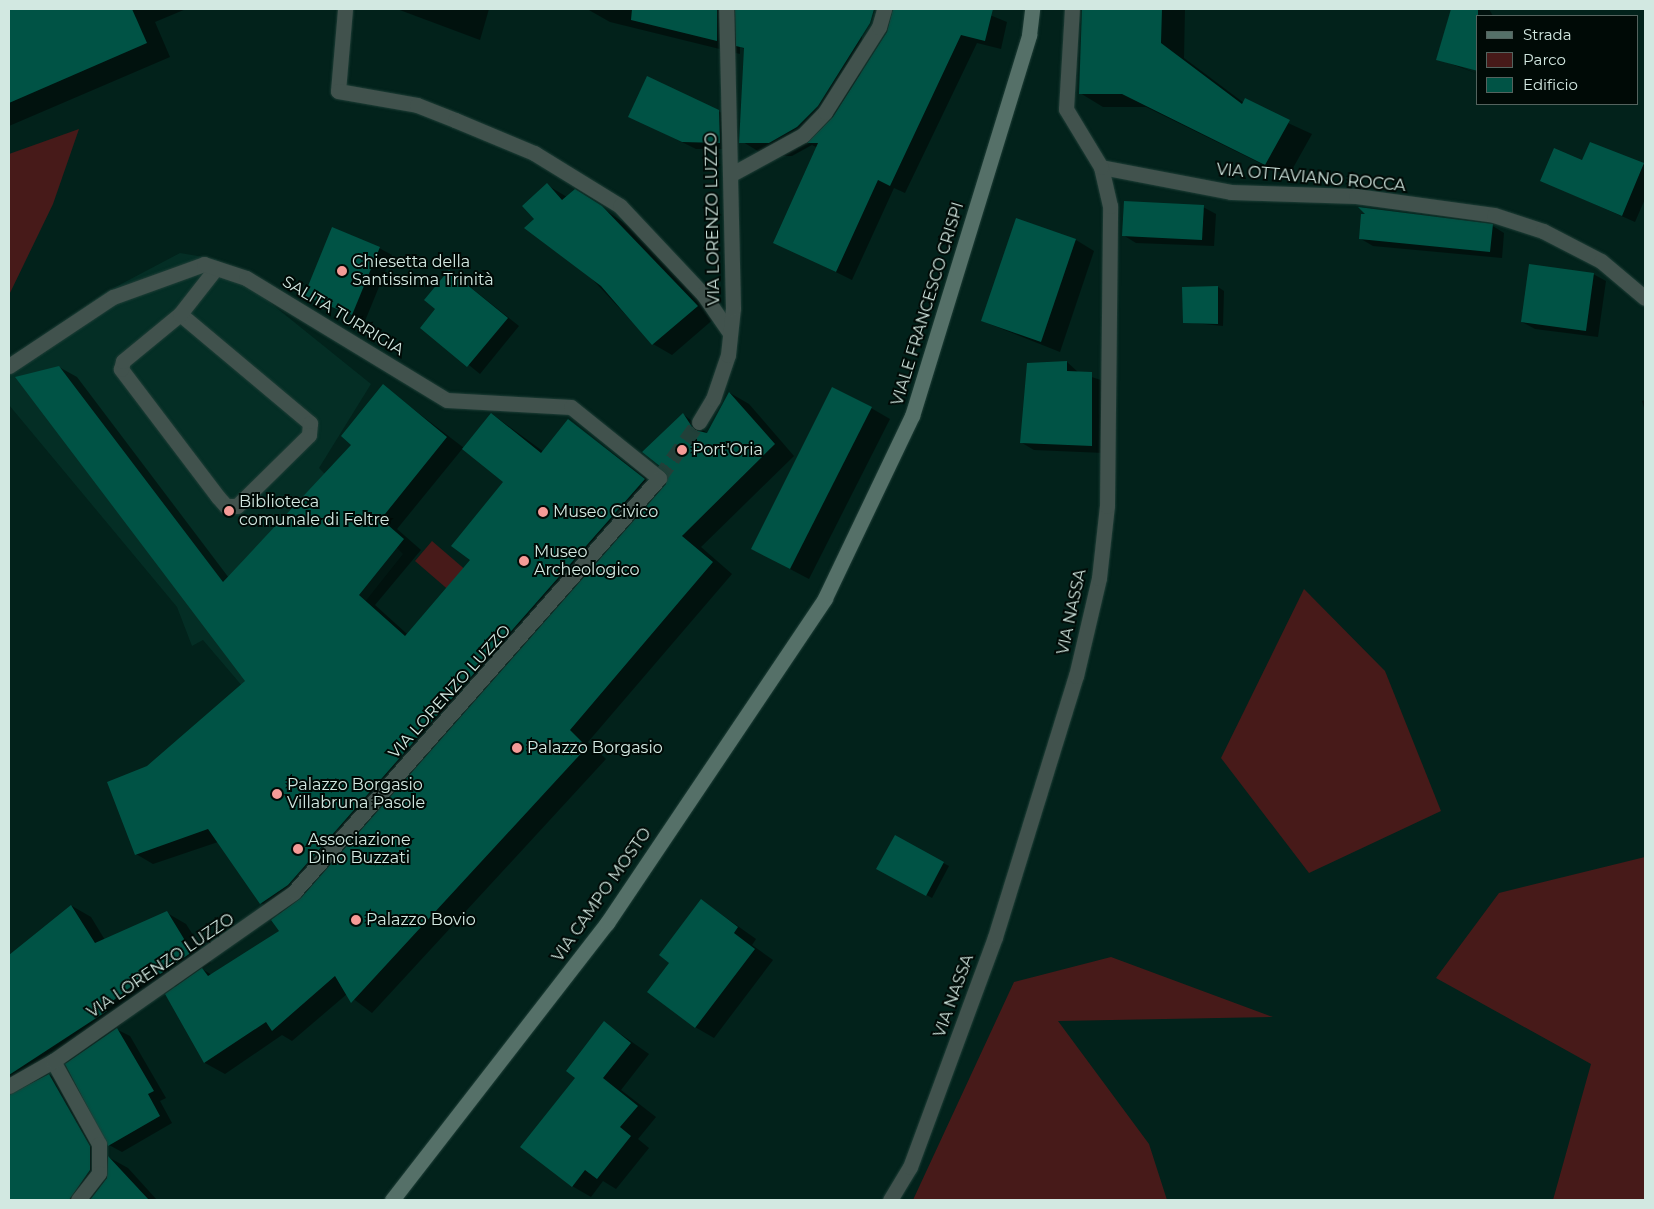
<!DOCTYPE html>
<meta charset="utf-8">
<style>
body{margin:0}
#map{position:relative;width:1654px;height:1209px;overflow:hidden;background:#02221b;font-family:Montserrat,sans-serif}
div>[style]{position:absolute}
[style*='--x']{left:calc(var(--x)*1px);top:calc(var(--y)*1px);width:calc(var(--w)*1px);rotate:calc(var(--a)*1deg)}
.built>*{inset:0;background:#042e25}
.green>*{inset:0;background:#471a19}
.shadow>*{inset:0;background:#0007}
.building>*{inset:0;background:#005345}
.street-tunnel>*{height:15px;margin-top:-7.5px;transform-origin:0;background:repeating-linear-gradient(90deg,#214039 0 15px,transparent 0 23px)}
.roads{filter:drop-shadow(0 0 1px #1f3e37) drop-shadow(0 0 1px #1f3e37)}
.lane>*{height:15px;margin:-7.5px;padding:0 7.5px;transform-origin:7.5px;border-radius:7.5px;background:#41524d}
.street>*{height:15px;margin:-7.5px;padding:0 7.5px;transform-origin:7.5px;border-radius:7.5px;background:#41524d}
.secondary>*{height:15px;margin:-7.5px;padding:0 7.5px;transform-origin:7.5px;border-radius:7.5px;background:#557068}
.dots>*{width:14px;height:14px;translate:-50% -50%;box-sizing:border-box;border:2px solid #000a06;border-radius:50%}
span{translate:-50% -50%;white-space:nowrap;text-align:center;line-height:1.15;-webkit-text-stroke:4px #000a06;paint-order:stroke}
.street-label{font-size:16px;color:#d2e8e1}
.poi-label{font-size:16px;color:#d2e8e1}
.left{translate:0 -50%;text-align:left}
.frame{position:absolute;inset:0;border:10px solid #d2e8e1;pointer-events:none}
.legend{position:absolute;left:1476px;top:15px;width:162px;height:90px;box-sizing:border-box;background:#000a06;border:1px solid #54635e;margin:0;padding:6px 9px;list-style:none;font-size:15px;color:#d2e8e1}
.legend li{display:flex;align-items:center;gap:10px;height:25px}
.legend b{width:25px;border:1px solid #54635e}
</style>
<div id="map">
<div class="built">
<i style="clip-path:polygon(180px 253px,216px 259px,371px 384px,319px 468px,403px 554px,271px 720px,203px 640px,192px 646px,177px 607px,9px 405px,9px 358px,106px 292px)"></i>
</div>
<div class="green">
<i style="clip-path:polygon(79px 129px,53px 204px,9px 295px,9px 154px)"></i>
<i style="clip-path:polygon(432px 541px,520px 617px,503px 637px,415px 561px)"></i>
<i style="clip-path:polygon(1304px 589px,1385px 671px,1441px 811px,1309px 873px,1221px 758px)"></i>
<i style="clip-path:polygon(1645px 857px,1645px 1200px,1553px 1200px,1591px 1064px,1436px 978px,1499px 893px)"></i>
<i style="clip-path:polygon(1111px 957px,1273px 1017px,1058px 1021px,1149px 1144px,1167px 1200px,913px 1200px,1014px 982px)"></i>
</div>
<div class="shadow">
<i style="clip-path:polygon(9px 9px,186px 9px,155px 22px,170px 57px,9px 126px)"></i>
<i style="clip-path:polygon(397px 9px,489px 9px,480px 40px)"></i>
<i style="clip-path:polygon(587px 9px,863px 9px,860px 86px,898px 9px,975px 9px,1007px 22px,1001px 49px,977px 43px,905px 193px,894px 188px,852px 280px,775px 242px,818px 148px,812px 145px,792px 156px,766px 156px,743px 142px,740px 121px,743px 122px,745px 49px,740px 47px,740px 54px,610px 22px)"></i>
<i style="clip-path:polygon(1083px 9px,1185px 9px,1184px 58px,1244px 103px,1312px 134px,1288px 177px,1146px 107px,1103px 107px,1080px 93px)"></i>
<i style="clip-path:polygon(1452px 9px,1489px 9px,1493px 16px,1478px 16px,1449px 62px,1478px 74px,1438px 59px)"></i>
<i style="clip-path:polygon(718px 111px,731px 118px,732px 149px,696px 149px,629px 116px)"></i>
<i style="clip-path:polygon(1591px 144px,1645px 165px,1645px 199px,1635px 222px,1542px 181px,1583px 162px)"></i>
<i style="clip-path:polygon(547px 185px,567px 197px,594px 202px,644px 237px,716px 317px,672px 355px,653px 344px,536px 219px)"></i>
<i style="clip-path:polygon(1203px 207px,1216px 214px,1214px 246px,1136px 243px,1123px 235px)"></i>
<i style="clip-path:polygon(1491px 225px,1504px 233px,1502px 258px,1373px 246px,1361px 239px)"></i>
<i style="clip-path:polygon(1076px 240px,1094px 251px,1060px 352px,982px 321px)"></i>
<i style="clip-path:polygon(379px 248px,392px 255px,365px 321px,306px 296px)"></i>
<i style="clip-path:polygon(450px 271px,519px 326px,480px 374px,422px 327px,437px 308px)"></i>
<i style="clip-path:polygon(1593px 274px,1606px 281px,1598px 337px,1535px 329px,1522px 322px)"></i>
<i style="clip-path:polygon(1218px 287px,1224px 291px,1223px 326px,1184px 322px,1183px 289px)"></i>
<i style="clip-path:polygon(1067px 362px,1079px 373px,1104px 381px,1104px 453px,1034px 450px,1022px 443px)"></i>
<i style="clip-path:polygon(evenodd,59px 367px,77px 377px,229px 578px,353px 445px,383px 386px,464px 448px,492px 414px,544px 452px,569px 421px,662px 490px,683px 414px,708px 434px,730px 393px,749px 404px,794px 456px,701px 547px,732px 574px,588px 742px,606px 759px,372px 1013px,347px 994px,292px 1041px,282px 1035px,225px 1074px,205px 1063px,167px 994px,176px 987px,168px 983px,116px 1029px,130px 1036px,166px 1098px,160px 1101px,172px 1123px,122px 1152px,109px 1145px,66px 1062px,48px 1074px,69px 1086px,108px 1157px,128px 1168px,157px 1200px,9px 1200px,9px 968px,51px 944px,72px 906px,91px 917px,105px 940px,167px 913px,186px 924px,211px 963px,202px 969px,212px 975px,281px 931px,280px 914px,261px 903px,218px 842px,153px 864px,136px 854px,148px 767px,247px 681px,59px 367px,463px 448px,504px 482px,472px 560px,407px 634px,375px 605px,421px 550px,397px 529px,463px 448px)"></i>
<i style="clip-path:polygon(1645px 400px,1645px 411px,1642px 401px)"></i>
<i style="clip-path:polygon(871px 408px,890px 419px,809px 579px,752px 549px)"></i>
<i style="clip-path:polygon(895px 837px,949px 866px,932px 898px,878px 868px)"></i>
<i style="clip-path:polygon(701px 900px,756px 939px,752px 945px,773px 960px,714px 1038px,695px 1027px,671px 963px)"></i>
<i style="clip-path:polygon(605px 1023px,649px 1054px,621px 1090px,656px 1117px,638px 1139px,649px 1148px,616px 1189px,603px 1181px,591px 1197px,572px 1186px,577px 1078px)"></i>
</div>
<div class="building">
<i style="clip-path:polygon(9px 9px,132px 9px,147px 43px,9px 103px)"></i>
<i style="clip-path:polygon(632px 9px,717px 9px,717px 41px,631px 20px)"></i>
<i style="clip-path:polygon(735px 9px,874px 9px,870px 23px,818px 106px,797px 127px,769px 143px,739px 143px,744px 48px,736px 46px)"></i>
<i style="clip-path:polygon(893px 9px,993px 9px,985px 41px,961px 35px,890px 186px,878px 180px,836px 272px,773px 243px,818px 143px,807px 143px,833px 117px,887px 32px)"></i>
<i style="clip-path:polygon(1082px 9px,1162px 9px,1161px 43px,1242px 104px,1245px 98px,1290px 120px,1265px 165px,1122px 94px,1079px 94px)"></i>
<i style="clip-path:polygon(1451px 9px,1478px 9px,1478px 71px,1436px 60px)"></i>
<i style="clip-path:polygon(647px 76px,719px 110px,720px 143px,682px 142px,628px 117px)"></i>
<i style="clip-path:polygon(1590px 142px,1644px 163px,1622px 216px,1540px 181px,1554px 148px,1582px 160px)"></i>
<i style="clip-path:polygon(547px 183px,562px 200px,575px 189px,602px 206px,698px 306px,652px 345px,601px 286px,524px 228px,534px 219px,522px 206px)"></i>
<i style="clip-path:polygon(1124px 201px,1204px 205px,1202px 240px,1122px 236px)"></i>
<i style="clip-path:polygon(1358px 207px,1493px 224px,1490px 252px,1359px 239px,1361px 214px,1365px 214px)"></i>
<i style="clip-path:polygon(1016px 218px,1076px 239px,1041px 342px,981px 321px)"></i>
<i style="clip-path:polygon(332px 227px,380px 247px,352px 315px,304px 296px)"></i>
<i style="clip-path:polygon(1529px 264px,1594px 273px,1586px 331px,1521px 322px)"></i>
<i style="clip-path:polygon(449px 270px,508px 318px,467px 367px,420px 328px,435px 309px,424px 300px)"></i>
<i style="clip-path:polygon(1218px 286px,1218px 324px,1183px 323px,1182px 287px)"></i>
<i style="clip-path:polygon(1067px 361px,1067px 371px,1092px 372px,1092px 446px,1020px 443px,1027px 363px)"></i>
<i style="clip-path:polygon(59px 366px,223px 582px,351px 445px,341px 436px,383px 384px,447px 437px,381px 519px,404px 539px,359px 595px,405px 636px,470px 560px,451px 546px,503px 482px,462px 449px,491px 413px,541px 453px,568px 419px,645px 479px,288px 885px,260px 904px,208px 829px,135px 855px,107px 782px,147px 766px,245px 681px,15px 377px)"></i>
<i style="clip-path:polygon(832px 387px,872px 407px,790px 569px,751px 549px)"></i>
<i style="clip-path:polygon(729px 392px,775px 444px,682px 536px,713px 562px,570px 730px,587px 747px,351px 1003px,335px 976px,272px 1031px,266px 1022px,204px 1063px,165px 994px,202px 968px,208px 976px,279px 931px,271px 920px,301px 898px,666px 484px,666px 471px,642px 452px,683px 413px,694px 430px,707px 433px)"></i>
<i style="clip-path:polygon(895px 835px,944px 862px,926px 896px,876px 869px)"></i>
<i style="clip-path:polygon(701px 899px,738px 927px,734px 933px,755px 949px,695px 1028px,647px 992px,669px 963px,659px 955px)"></i>
<i style="clip-path:polygon(71px 905px,95px 943px,167px 911px,192px 952px,156px 977px,152px 970px,105px 1007px,107px 1011px,9px 1075px,9px 955px)"></i>
<i style="clip-path:polygon(604px 1021px,631px 1043px,603px 1078px,638px 1106px,620px 1127px,631px 1136px,597px 1179px,585px 1170px,572px 1187px,520px 1147px,575px 1078px,566px 1071px)"></i>
<i style="clip-path:polygon(117px 1028px,154px 1091px,148px 1094px,160px 1116px,108px 1146px,65px 1064px)"></i>
<i style="clip-path:polygon(49px 1074px,90px 1146px,90px 1170px,69px 1200px,9px 1200px,9px 1095px)"></i>
<i style="clip-path:polygon(108px 1156px,149px 1200px,90px 1200px,107px 1178px)"></i>
</div>
<div class="street-tunnel">
<i style="--x:659;--y:478;--w:69;--a:-54.5"></i>
</div>
<div class="roads">
<div class="lane">
<i style="--x:338;--y:91;--w:82;--a:-85.1"></i>
<i style="--x:180;--y:314;--w:170;--a:40"></i>
<i style="--x:310;--y:423;--w:12;--a:95"></i>
<i style="--x:309;--y:435;--w:101;--a:135.4"></i>
<i style="--x:237;--y:506;--w:11;--a:180"></i>
<i style="--x:226;--y:506;--w:12;--a:-132"></i>
<i style="--x:218;--y:497;--w:161;--a:-127.2"></i>
<i style="--x:121;--y:369;--w:8;--a:-76"></i>
<i style="--x:123;--y:361;--w:74;--a:-39.5"></i>
<i style="--x:180;--y:314;--w:58;--a:-52"></i>
<i style="--x:9;--y:366;--w:125;--a:-33.6"></i>
<i style="--x:113;--y:297;--w:97;--a:-19.9"></i>
<i style="--x:204;--y:264;--w:44;--a:18.4"></i>
<i style="--x:246;--y:278;--w:235;--a:31.3"></i>
<i style="--x:447;--y:400;--w:124;--a:3.2"></i>
<i style="--x:571;--y:407;--w:113;--a:38.9"></i>
</div>
<div class="street">
<i style="--x:338;--y:91;--w:80;--a:10"></i>
<i style="--x:417;--y:105;--w:41;--a:21.5"></i>
<i style="--x:455;--y:120;--w:86;--a:22.7"></i>
<i style="--x:534;--y:153;--w:101;--a:31.6"></i>
<i style="--x:620;--y:206;--w:121;--a:46.7"></i>
<i style="--x:703;--y:294;--w:47;--a:55.3"></i>
<i style="--x:1101;--y:167;--w:132;--a:10.9"></i>
<i style="--x:1231;--y:192;--w:125;--a:1.8"></i>
<i style="--x:1356;--y:196;--w:139;--a:7.8"></i>
<i style="--x:1494;--y:215;--w:52;--a:18.1"></i>
<i style="--x:1543;--y:231;--w:65;--a:27.3"></i>
<i style="--x:1601;--y:261;--w:57;--a:40.1"></i>
<i style="--x:730;--y:175;--w:83;--a:-28.7"></i>
<i style="--x:803;--y:135;--w:32;--a:-46"></i>
<i style="--x:825;--y:112;--w:101;--a:-57.6"></i>
<i style="--x:879;--y:27;--w:19;--a:-74"></i>
<i style="--x:699;--y:422;--w:27;--a:-59"></i>
<i style="--x:713;--y:399;--w:46;--a:-71.2"></i>
<i style="--x:728;--y:355;--w:47;--a:-83.9"></i>
<i style="--x:733;--y:308;--w:299;--a:-91.3"></i>
<i style="--x:53;--y:1061;--w:95;--a:61"></i>
<i style="--x:99;--y:1144;--w:29;--a:90"></i>
<i style="--x:99;--y:1173;--w:34;--a:128"></i>
<i style="--x:9;--y:1086;--w:51;--a:-29.6"></i>
<i style="--x:53;--y:1061;--w:294;--a:-35"></i>
<i style="--x:294;--y:892;--w:552;--a:-48.6"></i>
<i style="--x:890;--y:1200;--w:39;--a:-59"></i>
<i style="--x:910;--y:1167;--w:245;--a:-69.7"></i>
<i style="--x:995;--y:937;--w:273;--a:-72.8"></i>
<i style="--x:1076;--y:676;--w:101;--a:-76.8"></i>
<i style="--x:1099;--y:578;--w:72;--a:-83.7"></i>
<i style="--x:1107;--y:506;--w:300;--a:-89.4"></i>
<i style="--x:1110;--y:206;--w:40;--a:-103"></i>
<i style="--x:1101;--y:167;--w:68;--a:-121.1"></i>
<i style="--x:1066;--y:109;--w:100;--a:-86.6"></i>
</div>
<div class="secondary">
<i style="--x:392;--y:1200;--w:351;--a:-52.2"></i>
<i style="--x:607;--y:923;--w:391;--a:-56.1"></i>
<i style="--x:825;--y:598;--w:202;--a:-64.5"></i>
<i style="--x:912;--y:416;--w:399;--a:-72.9"></i>
<i style="--x:1029;--y:35;--w:26;--a:-83"></i>
</div>
</div>
<div class="dots">
<i style="left:342px;top:271px;background:#f59b97"></i>
<i style="left:682px;top:450px;background:#f59b97"></i>
<i style="left:229px;top:511px;background:#f59b97"></i>
<i style="left:543px;top:512px;background:#f59b97"></i>
<i style="left:524px;top:561px;background:#f59b97"></i>
<i style="left:517px;top:748px;background:#f59b97"></i>
<i style="left:277px;top:794px;background:#f59b97"></i>
<i style="left:298px;top:849px;background:#f59b97"></i>
<i style="left:356px;top:920px;background:#f59b97"></i>
</div>
<div class="street-label">
<span style="left:1311px;top:178px;rotate:5deg">VIA OTTAVIANO ROCCA</span>
<span style="left:713px;top:219px;rotate:-91deg">VIA LORENZO LUZZO</span>
<span style="left:928px;top:304px;rotate:-73deg">VIALE FRANCESCO CRISPI</span>
<span style="left:343px;top:316px;rotate:31deg">SALITA TURRIGIA</span>
<span style="left:1072px;top:612px;rotate:-78deg">VIA NASSA</span>
<span style="left:450px;top:692px;rotate:-48deg">VIA LORENZO LUZZO</span>
<span style="left:602px;top:895px;rotate:-55deg">VIA CAMPO MOSTO</span>
<span style="left:161px;top:966px;rotate:-34deg">VIA LORENZO LUZZO</span>
<span style="left:954px;top:996px;rotate:-70deg">VIA NASSA</span>
</div>
<div class="poi-label">
<span class="left" style="left:352px;top:271px">Chiesetta della<br>Santissima Trinità</span>
<span class="left" style="left:692px;top:450px">Port'Oria</span>
<span class="left" style="left:239px;top:511px">Biblioteca<br>comunale di Feltre</span>
<span class="left" style="left:553px;top:512px">Museo Civico</span>
<span class="left" style="left:534px;top:561px">Museo<br>Archeologico</span>
<span class="left" style="left:527px;top:748px">Palazzo Borgasio</span>
<span class="left" style="left:287px;top:794px">Palazzo Borgasio<br>Villabruna Pasole</span>
<span class="left" style="left:308px;top:849px">Associazione<br>Dino Buzzati</span>
<span class="left" style="left:366px;top:920px">Palazzo Bovio</span>
</div>
<div class="frame"></div>
<ul class="legend">
<li><b style="height:6px;background:#557068"></b>Strada</li>
<li><b style="height:14px;background:#471a19"></b>Parco</li>
<li><b style="height:14px;background:#005345"></b>Edificio</li>
</ul>
</div>
